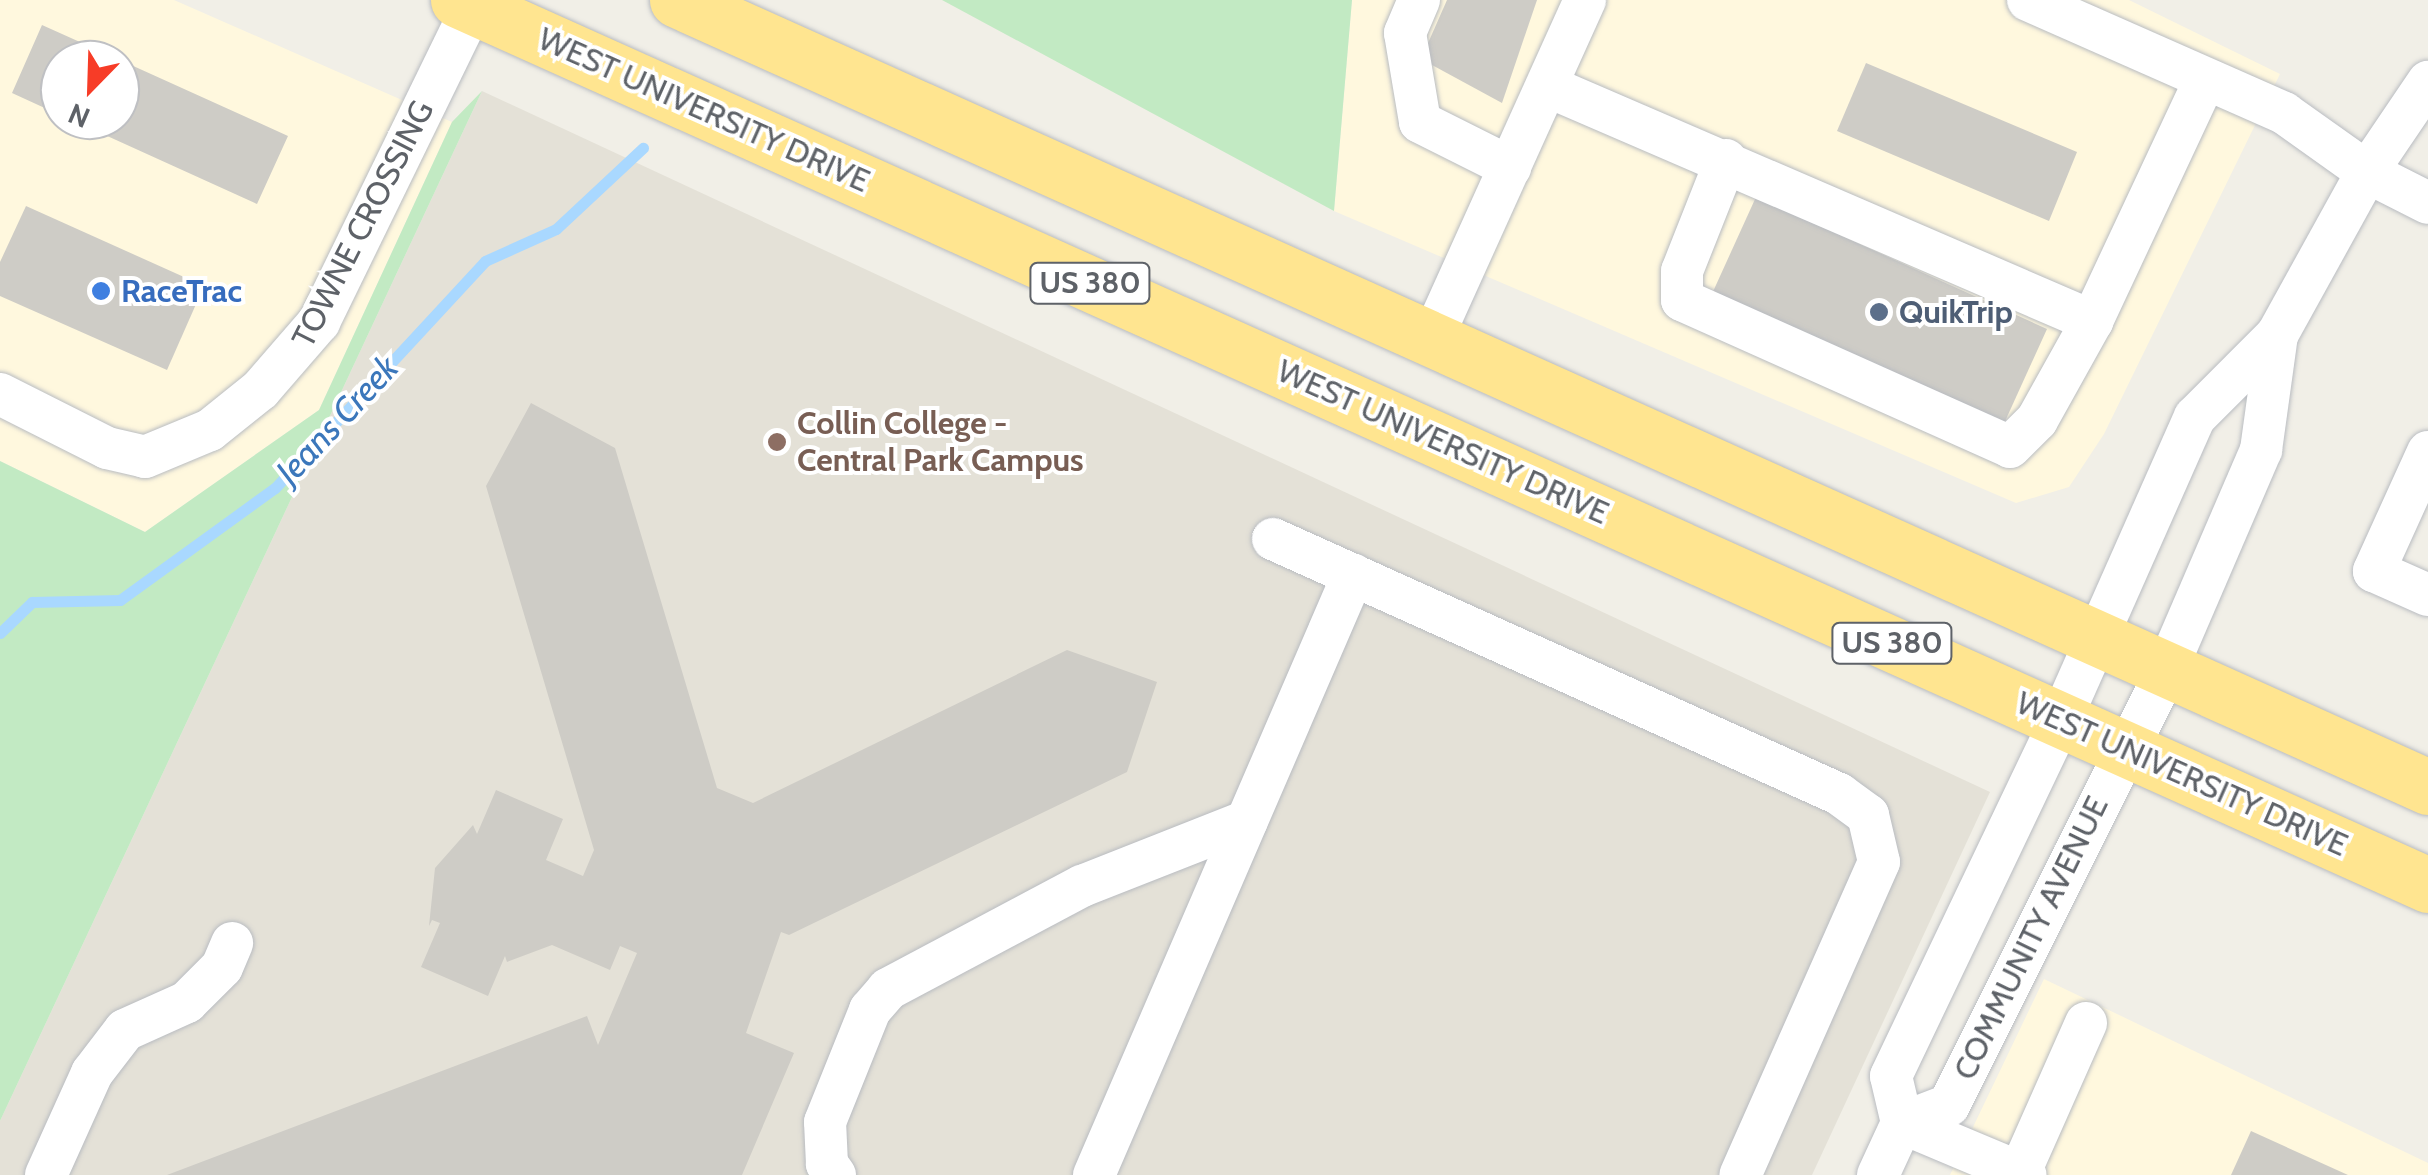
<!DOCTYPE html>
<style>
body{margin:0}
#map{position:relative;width:2428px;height:1175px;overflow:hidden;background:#f1efe7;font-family:Cabin,sans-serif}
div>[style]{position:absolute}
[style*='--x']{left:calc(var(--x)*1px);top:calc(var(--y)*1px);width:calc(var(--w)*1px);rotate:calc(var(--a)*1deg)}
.commercial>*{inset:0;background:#fff8de}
.education>*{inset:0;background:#e4e1d7}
.green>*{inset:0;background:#c2eac3}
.stream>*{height:11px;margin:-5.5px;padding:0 5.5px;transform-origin:5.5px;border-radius:5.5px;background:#a9d8ff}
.building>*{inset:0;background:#ceccc6}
.roads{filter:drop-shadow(0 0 2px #b9bcc1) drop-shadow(0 0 2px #b9bcc1)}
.minor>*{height:42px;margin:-21px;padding:0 21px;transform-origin:21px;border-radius:21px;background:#fff}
.highway>*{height:55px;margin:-27.5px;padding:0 27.5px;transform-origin:27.5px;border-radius:27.5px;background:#ffe590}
.dots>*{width:28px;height:28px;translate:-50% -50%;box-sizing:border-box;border:5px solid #fff;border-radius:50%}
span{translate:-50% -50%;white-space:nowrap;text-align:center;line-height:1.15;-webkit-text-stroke:8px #fff;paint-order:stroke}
.shield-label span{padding:2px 8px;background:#fff;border:2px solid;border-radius:8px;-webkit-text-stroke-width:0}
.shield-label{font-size:30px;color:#5e6268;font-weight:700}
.street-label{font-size:32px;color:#5e6268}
.shop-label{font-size:32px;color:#366cbe;font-weight:700}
.left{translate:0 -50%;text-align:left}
.service-label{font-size:32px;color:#4e5e75;font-weight:700}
.education-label{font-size:32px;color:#785e54;font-weight:700}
.water-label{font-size:35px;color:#3b77bb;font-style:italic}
.north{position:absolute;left:40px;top:40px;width:100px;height:100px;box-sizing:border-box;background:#fff;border:2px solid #bfc0c3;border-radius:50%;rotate:203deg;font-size:28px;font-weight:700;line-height:40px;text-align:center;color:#5e6268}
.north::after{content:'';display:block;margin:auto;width:35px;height:45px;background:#f73c27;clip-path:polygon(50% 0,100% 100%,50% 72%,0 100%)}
</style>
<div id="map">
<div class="commercial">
<i style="clip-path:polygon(evenodd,0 0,174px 0,452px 122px,319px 410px,145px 532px,0 461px,0 0,60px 60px,120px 60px,120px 120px,60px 120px,60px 60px)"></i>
<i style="clip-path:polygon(1352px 0,2129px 0,2280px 74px,2104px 434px,2069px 487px,2016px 503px,1334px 211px)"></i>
<i style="clip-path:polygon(2044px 979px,2428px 1163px,2428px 1175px,1950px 1175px)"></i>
</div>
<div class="education">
<i style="clip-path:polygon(482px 91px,1990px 792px,1812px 1175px,0 1175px,0 1121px)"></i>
</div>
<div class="green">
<i style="clip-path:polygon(942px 0,1352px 0,1334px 211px)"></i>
<i style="clip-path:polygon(482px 91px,0 1121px,0 461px,145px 532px,319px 410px,452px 122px)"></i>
</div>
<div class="stream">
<i style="--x:0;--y:633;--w:45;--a:-44.1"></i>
<i style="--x:32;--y:602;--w:88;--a:-1.3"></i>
<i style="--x:120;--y:600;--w:191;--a:-35.9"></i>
<i style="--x:275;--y:488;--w:309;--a:-47.2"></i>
<i style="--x:485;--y:261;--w:78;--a:-24.3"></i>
<i style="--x:556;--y:229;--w:119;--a:-43"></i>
</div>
<div class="building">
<i style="clip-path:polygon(1447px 0,1537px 0,1502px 103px,1421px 59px)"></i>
<i style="clip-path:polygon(42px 25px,120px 60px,60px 60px,60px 115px,12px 93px)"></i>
<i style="clip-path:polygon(120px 60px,288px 136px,257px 204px,72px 120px,120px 120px)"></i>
<i style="clip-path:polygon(1866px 63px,2077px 152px,2049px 221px,1837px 131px)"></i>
<i style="clip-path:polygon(1756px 197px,2047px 329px,2002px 428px,1711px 296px)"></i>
<i style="clip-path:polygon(26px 206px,204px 286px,167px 370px,0 296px,0 262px)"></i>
<i style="clip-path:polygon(531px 403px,615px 448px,717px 788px,753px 803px,1067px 650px,1157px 682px,1127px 772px,789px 935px,781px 932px,746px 1033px,794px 1053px,742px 1175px,167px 1175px,587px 1016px,598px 1045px,637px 953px,620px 946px,610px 970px,552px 945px,507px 962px,505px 956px,488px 996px,421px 967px,440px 923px,432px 920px,429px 926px,435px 868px,473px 825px,477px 834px,496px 790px,563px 819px,546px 860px,583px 876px,594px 850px,486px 486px)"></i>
<i style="clip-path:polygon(2251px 1131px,2348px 1175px,2231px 1175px)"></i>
</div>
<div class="roads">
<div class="minor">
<i style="--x:1419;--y:0;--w:36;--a:113"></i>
<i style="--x:1405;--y:33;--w:90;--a:80.4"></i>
<i style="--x:1420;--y:122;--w:101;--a:26.6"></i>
<i style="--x:2028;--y:0;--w:280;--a:23.8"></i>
<i style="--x:2284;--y:113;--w:102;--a:35.4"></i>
<i style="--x:2367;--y:172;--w:68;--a:26.9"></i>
<i style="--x:1547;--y:86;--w:594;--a:23.33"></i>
<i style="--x:2092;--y:321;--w:264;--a:-64.9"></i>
<i style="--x:1726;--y:160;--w:119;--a:111.6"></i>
<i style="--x:1682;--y:271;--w:29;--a:90"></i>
<i style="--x:1682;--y:300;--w:359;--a:24.1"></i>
<i style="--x:2010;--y:447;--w:38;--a:-45"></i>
<i style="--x:2037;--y:420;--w:113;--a:-60.9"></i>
<i style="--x:1431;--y:341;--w:374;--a:-65.7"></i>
<i style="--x:0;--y:394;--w:120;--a:26.8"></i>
<i style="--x:107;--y:448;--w:39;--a:13"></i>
<i style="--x:145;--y:457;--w:70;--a:-22.6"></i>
<i style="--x:210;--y:430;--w:65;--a:-38.8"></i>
<i style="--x:261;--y:389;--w:89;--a:-49.1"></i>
<i style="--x:319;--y:322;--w:358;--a:-64"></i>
<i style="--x:2428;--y:452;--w:131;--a:114.4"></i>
<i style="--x:2374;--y:571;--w:59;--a:24"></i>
<i style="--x:1273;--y:539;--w:621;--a:24.25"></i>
<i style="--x:1839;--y:794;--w:36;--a:36"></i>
<i style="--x:1868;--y:815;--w:48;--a:76.8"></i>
<i style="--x:1879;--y:862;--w:342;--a:113.9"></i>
<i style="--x:1902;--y:1123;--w:50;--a:-21"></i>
<i style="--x:1949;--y:1105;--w:483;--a:-63.4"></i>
<i style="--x:2165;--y:673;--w:243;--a:-66.7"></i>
<i style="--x:2261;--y:450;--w:116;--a:-82.1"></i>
<i style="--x:1902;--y:1123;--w:134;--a:22.8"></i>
<i style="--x:2020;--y:1172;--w:163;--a:-66.1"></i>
<i style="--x:46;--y:1175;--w:112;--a:-65.7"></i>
<i style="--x:92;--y:1073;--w:54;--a:-52.5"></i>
<i style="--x:125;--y:1030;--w:68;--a:-24.3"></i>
<i style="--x:187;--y:1002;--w:49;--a:-45"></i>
<i style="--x:222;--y:967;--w:26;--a:-67"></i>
<i style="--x:835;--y:1175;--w:14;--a:-126"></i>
<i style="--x:827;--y:1164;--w:42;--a:-92.7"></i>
<i style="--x:825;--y:1122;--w:121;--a:-68.1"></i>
<i style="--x:870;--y:1010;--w:28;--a:-49"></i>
<i style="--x:888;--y:989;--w:220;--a:-28"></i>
<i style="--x:1082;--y:886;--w:177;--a:-21.5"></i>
<i style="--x:1094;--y:1175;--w:654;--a:-66.65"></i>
<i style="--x:1878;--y:1175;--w:57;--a:-65.2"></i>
<i style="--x:1902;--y:1123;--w:48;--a:-103.2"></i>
<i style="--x:1891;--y:1076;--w:395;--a:-64.5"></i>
<i style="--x:2061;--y:719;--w:330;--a:-66.1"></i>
<i style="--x:2195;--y:417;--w:116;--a:-45"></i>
<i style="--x:2277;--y:335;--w:186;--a:-61.1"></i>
<i style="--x:2367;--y:172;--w:109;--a:-55.9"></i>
</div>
<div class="highway">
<i style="--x:458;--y:0;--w:2160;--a:24.19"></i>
<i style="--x:677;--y:0;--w:1920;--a:24.2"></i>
</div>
</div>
<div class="dots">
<i style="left:101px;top:291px;background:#3f7fe0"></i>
<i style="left:1879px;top:312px;background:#5c6f8a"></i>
<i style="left:777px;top:442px;background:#8d6e63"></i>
</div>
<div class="shield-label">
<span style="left:1090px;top:283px">US 380</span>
<span style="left:1892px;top:643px">US 380</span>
</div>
<div class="street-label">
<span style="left:704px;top:110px;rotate:24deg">WEST UNIVERSITY DRIVE</span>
<span style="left:363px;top:224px;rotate:-63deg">TOWNE CROSSING</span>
<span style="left:1443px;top:442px;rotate:24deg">WEST UNIVERSITY DRIVE</span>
<span style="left:2182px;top:774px;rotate:24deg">WEST UNIVERSITY DRIVE</span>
<span style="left:2031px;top:938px;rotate:-64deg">COMMUNITY AVENUE</span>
</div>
<div class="shop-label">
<span class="left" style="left:121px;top:291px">RaceTrac</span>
</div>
<div class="service-label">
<span class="left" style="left:1899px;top:312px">QuikTrip</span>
</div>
<div class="education-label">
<span class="left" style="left:797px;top:442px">Collin College -<br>Central Park Campus</span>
</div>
<div class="water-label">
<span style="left:337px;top:420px;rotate:-47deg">Jeans Creek</span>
</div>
<div class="north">N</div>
</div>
